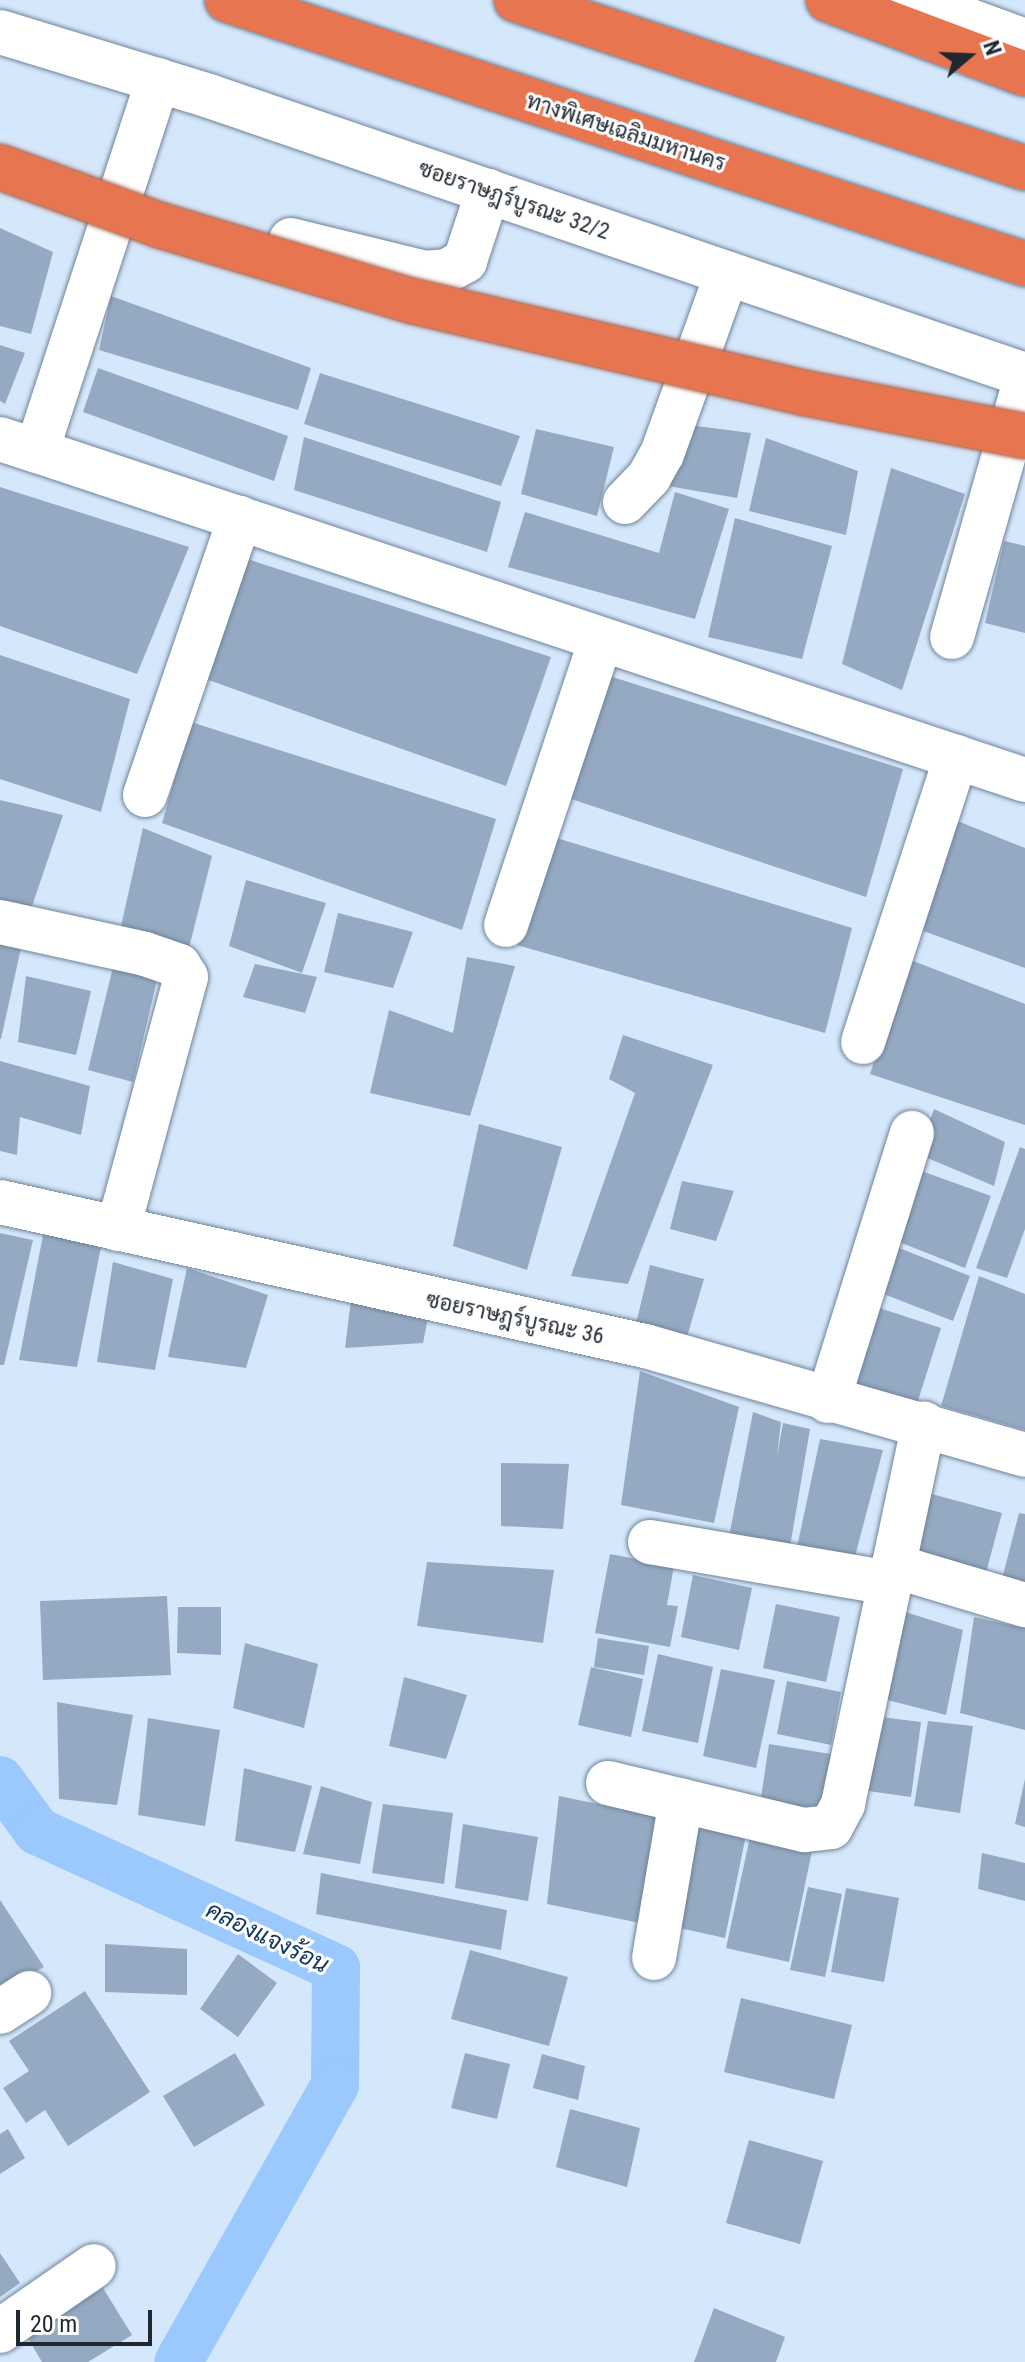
<!DOCTYPE html>
<meta charset="utf-8">
<style>
body{margin:0}
#map{position:relative;width:1025px;height:2362px;overflow:hidden;background:#d5e7fb;font-family:"Roboto Condensed",Sarabun,sans-serif}
div>[style]{position:absolute}
[style*='--x']{left:calc(var(--x)*1px);top:calc(var(--y)*1px);width:calc(var(--w)*1px);rotate:calc(var(--a)*1deg)}
.canal>*{height:48px;margin:-24px;padding:0 24px;transform-origin:24px;border-radius:24px;background:#9bc8fd}
.building>*{inset:0;background:#95aac2}
.roads{filter:drop-shadow(0 0 2px #6f839a) drop-shadow(0 0 2px #6f839a)}
.minor>*{height:44px;margin:-22px;padding:0 22px;transform-origin:22px;border-radius:22px;background:#fff}
.highway>*{height:44px;margin:-22px;padding:0 22px;transform-origin:22px;border-radius:22px;background:#e77650}
.bridges{filter:drop-shadow(0 0 2px #a15b45) drop-shadow(0 0 2px #a15b45)}
.highway-bridge>*{height:44px;margin:-22px;padding:0 22px;transform-origin:22px;border-radius:22px;background:#e77650}
span{translate:-50% -50%;white-space:nowrap;text-align:center;line-height:1.15;-webkit-text-stroke:6px #fff;paint-order:stroke}
.street-label{font-size:22px;color:#1f2831}
.water-label{font-size:24px;color:#0e365f;font-style:italic}
.north{position:absolute;left:929px;top:16px;width:80px;height:80px;-webkit-text-stroke:6px #fff;paint-order:stroke;rotate:71deg;font-size:22px;font-weight:700;line-height:32px;text-align:center;color:#1f2831}
.north::after{content:'';display:block;margin:auto;width:28px;height:36px;background:#1f2831;clip-path:polygon(50% 0,100% 100%,50% 72%,0 100%)}
.scale{position:absolute;left:16px;top:2310px;width:136px;height:36px;box-sizing:border-box;border:4px solid #1f2831;border-top:0;padding-left:10px;font-size:24px;line-height:28px;white-space:nowrap;color:#1f2831;-webkit-text-stroke:6px #fff;paint-order:stroke}
</style>
<div id="map">
<div class="canal">
<i style="--x:0;--y:1780;--w:63;--a:54"></i>
<i style="--x:37;--y:1831;--w:329;--a:24.6"></i>
<i style="--x:336;--y:1968;--w:117;--a:90.5"></i>
<i style="--x:335;--y:2085;--w:318;--a:119.5"></i>
</div>
<div class="building">
<i style="clip-path:polygon(0 228px,53px 252px,31px 334px,0 326px)"></i>
<i style="clip-path:polygon(111px 296px,311px 368px,298px 410px,99px 350px)"></i>
<i style="clip-path:polygon(0 345px,25px 353px,5px 404px,0 401px)"></i>
<i style="clip-path:polygon(98px 368px,288px 436px,274px 481px,83px 412px)"></i>
<i style="clip-path:polygon(320px 373px,520px 436px,501px 486px,304px 424px)"></i>
<i style="clip-path:polygon(681px 424px,751px 433px,737px 498px,668px 486px)"></i>
<i style="clip-path:polygon(536px 429px,614px 447px,597px 516px,521px 494px)"></i>
<i style="clip-path:polygon(304px 437px,501px 502px,487px 552px,294px 490px)"></i>
<i style="clip-path:polygon(766px 438px,858px 471px,846px 535px,749px 511px)"></i>
<i style="clip-path:polygon(891px 468px,965px 494px,902px 690px,842px 664px)"></i>
<i style="clip-path:polygon(0 487px,189px 547px,137px 674px,0 626px)"></i>
<i style="clip-path:polygon(675px 492px,729px 509px,695px 619px,508px 567px,525px 512px,659px 553px)"></i>
<i style="clip-path:polygon(735px 518px,832px 546px,802px 659px,708px 637px)"></i>
<i style="clip-path:polygon(1004px 541px,1025px 546px,1025px 633px,985px 623px)"></i>
<i style="clip-path:polygon(244px 558px,551px 657px,506px 786px,203px 678px)"></i>
<i style="clip-path:polygon(0 655px,130px 699px,101px 812px,0 779px)"></i>
<i style="clip-path:polygon(600px 673px,903px 769px,866px 897px,550px 792px)"></i>
<i style="clip-path:polygon(191px 722px,496px 819px,462px 930px,162px 823px)"></i>
<i style="clip-path:polygon(0 800px,63px 815px,29px 915px,0 910px)"></i>
<i style="clip-path:polygon(950px 818px,1025px 848px,1025px 968px,915px 928px)"></i>
<i style="clip-path:polygon(143px 828px,212px 856px,187px 956px,119px 935px)"></i>
<i style="clip-path:polygon(550px 836px,852px 928px,825px 1033px,506px 942px)"></i>
<i style="clip-path:polygon(246px 880px,326px 903px,302px 973px,229px 946px)"></i>
<i style="clip-path:polygon(338px 913px,413px 932px,393px 988px,324px 972px)"></i>
<i style="clip-path:polygon(0 944px,21px 948px,1px 1039px,0 1039px)"></i>
<i style="clip-path:polygon(467px 957px,515px 966px,470px 1116px,370px 1093px,389px 1010px,453px 1033px)"></i>
<i style="clip-path:polygon(908px 959px,1025px 1004px,1025px 1125px,870px 1074px)"></i>
<i style="clip-path:polygon(255px 964px,317px 977px,305px 1013px,243px 997px)"></i>
<i style="clip-path:polygon(113px 967px,157px 980px,133px 1082px,88px 1070px)"></i>
<i style="clip-path:polygon(26px 976px,91px 991px,76px 1055px,18px 1042px)"></i>
<i style="clip-path:polygon(623px 1035px,713px 1065px,628px 1284px,571px 1276px,635px 1093px,609px 1079px)"></i>
<i style="clip-path:polygon(0 1061px,90px 1086px,81px 1135px,20px 1117px,17px 1155px,0 1151px)"></i>
<i style="clip-path:polygon(934px 1109px,1005px 1142px,994px 1186px,918px 1154px)"></i>
<i style="clip-path:polygon(479px 1124px,562px 1147px,527px 1270px,453px 1246px)"></i>
<i style="clip-path:polygon(1020px 1147px,1025px 1149px,1025px 1229px,1007px 1278px,976px 1268px)"></i>
<i style="clip-path:polygon(916px 1169px,991px 1196px,965px 1268px,894px 1240px)"></i>
<i style="clip-path:polygon(682px 1181px,734px 1191px,716px 1241px,670px 1229px)"></i>
<i style="clip-path:polygon(44px 1230px,101px 1247px,77px 1367px,19px 1360px)"></i>
<i style="clip-path:polygon(0 1233px,33px 1240px,4px 1365px,0 1365px)"></i>
<i style="clip-path:polygon(889px 1244px,970px 1276px,953px 1321px,876px 1291px)"></i>
<i style="clip-path:polygon(113px 1262px,173px 1279px,155px 1370px,97px 1362px)"></i>
<i style="clip-path:polygon(650px 1265px,704px 1279px,687px 1337px,636px 1324px)"></i>
<i style="clip-path:polygon(187px 1268px,268px 1295px,246px 1368px,168px 1357px)"></i>
<i style="clip-path:polygon(979px 1276px,1025px 1294px,1025px 1430px,941px 1406px)"></i>
<i style="clip-path:polygon(351px 1300px,428px 1318px,423px 1343px,345px 1348px)"></i>
<i style="clip-path:polygon(867px 1304px,941px 1328px,916px 1407px,843px 1390px)"></i>
<i style="clip-path:polygon(640px 1371px,739px 1407px,714px 1523px,621px 1505px)"></i>
<i style="clip-path:polygon(753px 1412px,781px 1422px,777px 1457px,783px 1423px,810px 1429px,790px 1547px,765px 1545px,766px 1538px,729px 1537px)"></i>
<i style="clip-path:polygon(820px 1439px,883px 1450px,853px 1564px,796px 1552px)"></i>
<i style="clip-path:polygon(501px 1463px,569px 1464px,563px 1529px,501px 1526px)"></i>
<i style="clip-path:polygon(928px 1493px,1002px 1513px,984px 1580px,910px 1561px)"></i>
<i style="clip-path:polygon(1019px 1513px,1025px 1514px,1025px 1585px,1002px 1579px)"></i>
<i style="clip-path:polygon(610px 1554px,674px 1566px,667px 1605px,678px 1606px,670px 1647px,595px 1633px)"></i>
<i style="clip-path:polygon(427px 1562px,554px 1570px,543px 1643px,417px 1626px)"></i>
<i style="clip-path:polygon(693px 1575px,752px 1588px,739px 1650px,681px 1637px)"></i>
<i style="clip-path:polygon(167px 1596px,171px 1675px,43px 1680px,40px 1601px)"></i>
<i style="clip-path:polygon(776px 1604px,840px 1617px,826px 1682px,763px 1668px)"></i>
<i style="clip-path:polygon(178px 1607px,221px 1607px,221px 1655px,177px 1653px)"></i>
<i style="clip-path:polygon(899px 1610px,963px 1630px,946px 1715px,880px 1698px)"></i>
<i style="clip-path:polygon(974px 1617px,1025px 1628px,1025px 1730px,960px 1713px)"></i>
<i style="clip-path:polygon(598px 1638px,649px 1646px,644px 1675px,594px 1667px)"></i>
<i style="clip-path:polygon(245px 1643px,318px 1664px,304px 1728px,233px 1708px)"></i>
<i style="clip-path:polygon(658px 1654px,713px 1667px,698px 1743px,642px 1731px)"></i>
<i style="clip-path:polygon(591px 1667px,643px 1679px,631px 1737px,578px 1725px)"></i>
<i style="clip-path:polygon(721px 1669px,775px 1680px,756px 1768px,703px 1756px)"></i>
<i style="clip-path:polygon(404px 1677px,467px 1695px,446px 1759px,389px 1746px)"></i>
<i style="clip-path:polygon(787px 1681px,841px 1692px,831px 1745px,777px 1734px)"></i>
<i style="clip-path:polygon(57px 1702px,133px 1715px,117px 1805px,59px 1799px)"></i>
<i style="clip-path:polygon(873px 1716px,921px 1722px,911px 1797px,861px 1790px)"></i>
<i style="clip-path:polygon(148px 1718px,220px 1730px,205px 1826px,138px 1815px)"></i>
<i style="clip-path:polygon(928px 1721px,973px 1726px,960px 1813px,914px 1806px)"></i>
<i style="clip-path:polygon(769px 1744px,831px 1754px,822px 1814px,760px 1804px)"></i>
<i style="clip-path:polygon(244px 1768px,312px 1786px,295px 1852px,235px 1841px)"></i>
<i style="clip-path:polygon(1025px 1779px,1025px 1827px,1015px 1824px)"></i>
<i style="clip-path:polygon(321px 1786px,372px 1802px,360px 1864px,303px 1854px)"></i>
<i style="clip-path:polygon(559px 1796px,661px 1817px,640px 1923px,547px 1904px)"></i>
<i style="clip-path:polygon(383px 1804px,453px 1813px,444px 1884px,372px 1873px)"></i>
<i style="clip-path:polygon(688px 1817px,747px 1830px,725px 1938px,666px 1925px)"></i>
<i style="clip-path:polygon(463px 1824px,538px 1837px,528px 1901px,455px 1888px)"></i>
<i style="clip-path:polygon(750px 1837px,812px 1851px,789px 1962px,726px 1948px)"></i>
<i style="clip-path:polygon(982px 1853px,1025px 1863px,1025px 1901px,978px 1889px)"></i>
<i style="clip-path:polygon(321px 1873px,507px 1910px,501px 1950px,316px 1914px)"></i>
<i style="clip-path:polygon(808px 1887px,842px 1894px,825px 1977px,790px 1970px)"></i>
<i style="clip-path:polygon(846px 1888px,899px 1898px,884px 1982px,831px 1972px)"></i>
<i style="clip-path:polygon(0 1900px,44px 1967px,0 1991px)"></i>
<i style="clip-path:polygon(105px 1944px,187px 1949px,187px 1995px,105px 1992px)"></i>
<i style="clip-path:polygon(470px 1950px,568px 1977px,549px 2046px,451px 2019px)"></i>
<i style="clip-path:polygon(238px 1954px,277px 1983px,238px 2037px,200px 2009px)"></i>
<i style="clip-path:polygon(85px 1991px,150px 2092px,68px 2146px,45px 2110px,26px 2123px,3px 2088px,29px 2071px,9px 2041px)"></i>
<i style="clip-path:polygon(741px 1998px,852px 2025px,834px 2099px,724px 2072px)"></i>
<i style="clip-path:polygon(235px 2053px,265px 2105px,194px 2147px,163px 2096px)"></i>
<i style="clip-path:polygon(465px 2053px,510px 2064px,497px 2119px,451px 2108px)"></i>
<i style="clip-path:polygon(542px 2054px,585px 2066px,578px 2100px,533px 2088px)"></i>
<i style="clip-path:polygon(570px 2109px,640px 2128px,627px 2187px,556px 2167px)"></i>
<i style="clip-path:polygon(8px 2129px,25px 2158px,0 2174px,0 2134px)"></i>
<i style="clip-path:polygon(749px 2140px,823px 2161px,800px 2244px,726px 2223px)"></i>
<i style="clip-path:polygon(0 2253px,20px 2283px,0 2297px)"></i>
<i style="clip-path:polygon(103px 2288px,132px 2335px,88px 2362px,42px 2362px,26px 2335px)"></i>
<i style="clip-path:polygon(714px 2308px,785px 2337px,776px 2362px,694px 2362px)"></i>
</div>
<div class="roads">
<div class="minor">
<i style="--x:913;--y:0;--w:119;--a:20.1"></i>
<i style="--x:0;--y:32;--w:219;--a:17"></i>
<i style="--x:209;--y:96;--w:862;--a:18.88"></i>
<i style="--x:158;--y:80;--w:390;--a:108.1"></i>
<i style="--x:37;--y:451;--w:1041;--a:18.42"></i>
<i style="--x:291;--y:240;--w:138;--a:13.8"></i>
<i style="--x:425;--y:273;--w:22;--a:-5"></i>
<i style="--x:447;--y:271;--w:21;--a:-29"></i>
<i style="--x:465;--y:261;--w:74;--a:-71.8"></i>
<i style="--x:0;--y:439;--w:39;--a:18"></i>
<i style="--x:625;--y:502;--w:35;--a:-46"></i>
<i style="--x:649;--y:477;--w:26;--a:-61"></i>
<i style="--x:662;--y:454;--w:192;--a:-70.2"></i>
<i style="--x:952;--y:637;--w:266;--a:-74.1"></i>
<i style="--x:145;--y:795;--w:293;--a:-71.1"></i>
<i style="--x:0;--y:922;--w:148;--a:12.4"></i>
<i style="--x:145;--y:954;--w:36;--a:19"></i>
<i style="--x:179;--y:966;--w:13;--a:58"></i>
<i style="--x:186;--y:977;--w:261;--a:105.1"></i>
<i style="--x:506;--y:925;--w:301;--a:-71.6"></i>
<i style="--x:863;--y:1042;--w:300;--a:-71.9"></i>
<i style="--x:0;--y:1202;--w:661;--a:12.59"></i>
<i style="--x:645;--y:1346;--w:395;--a:16"></i>
<i style="--x:828;--y:1401;--w:281;--a:-72.6"></i>
<i style="--x:650;--y:1542;--w:243;--a:9.7"></i>
<i style="--x:894;--y:1566;--w:137;--a:16.6"></i>
<i style="--x:608;--y:1783;--w:202;--a:13.5"></i>
<i style="--x:804;--y:1830;--w:27;--a:-6"></i>
<i style="--x:831;--y:1827;--w:26;--a:-62"></i>
<i style="--x:843;--y:1804;--w:389;--a:-78"></i>
<i style="--x:654;--y:1958;--w:160;--a:-80.3"></i>
<i style="--x:0;--y:2012;--w:35;--a:-33"></i>
<i style="--x:0;--y:2331;--w:114;--a:-34.7"></i>
</div>
<div class="highway">
<i style="--x:227;--y:0;--w:841;--a:18.31"></i>
<i style="--x:516;--y:0;--w:536;--a:18.27"></i>
<i style="--x:828;--y:0;--w:210;--a:20.6"></i>
</div>
</div>
<div class="bridges">
<div class="highway-bridge">
<i style="--x:0;--y:167;--w:169;--a:20"></i>
<i style="--x:159;--y:225;--w:265;--a:16.7"></i>
<i style="--x:413;--y:301;--w:403;--a:13.2"></i>
<i style="--x:805;--y:393;--w:224;--a:11.1"></i>
</div>
</div>
<div class="street-label">
<span style="left:626px;top:132px;rotate:18deg">ทางพิเศษเฉลิมมหานคร</span>
<span style="left:514px;top:200px;rotate:19deg">ซอยราษฎร์บูรณะ 32/2</span>
<span style="left:515px;top:1318px;rotate:12deg">ซอยราษฎร์บูรณะ 36</span>
</div>
<div class="water-label">
<span style="left:267px;top:1938px;rotate:26deg">คลองแจงร้อน</span>
</div>
<div class="north">N</div>
<div class="scale">20 m</div>
</div>
